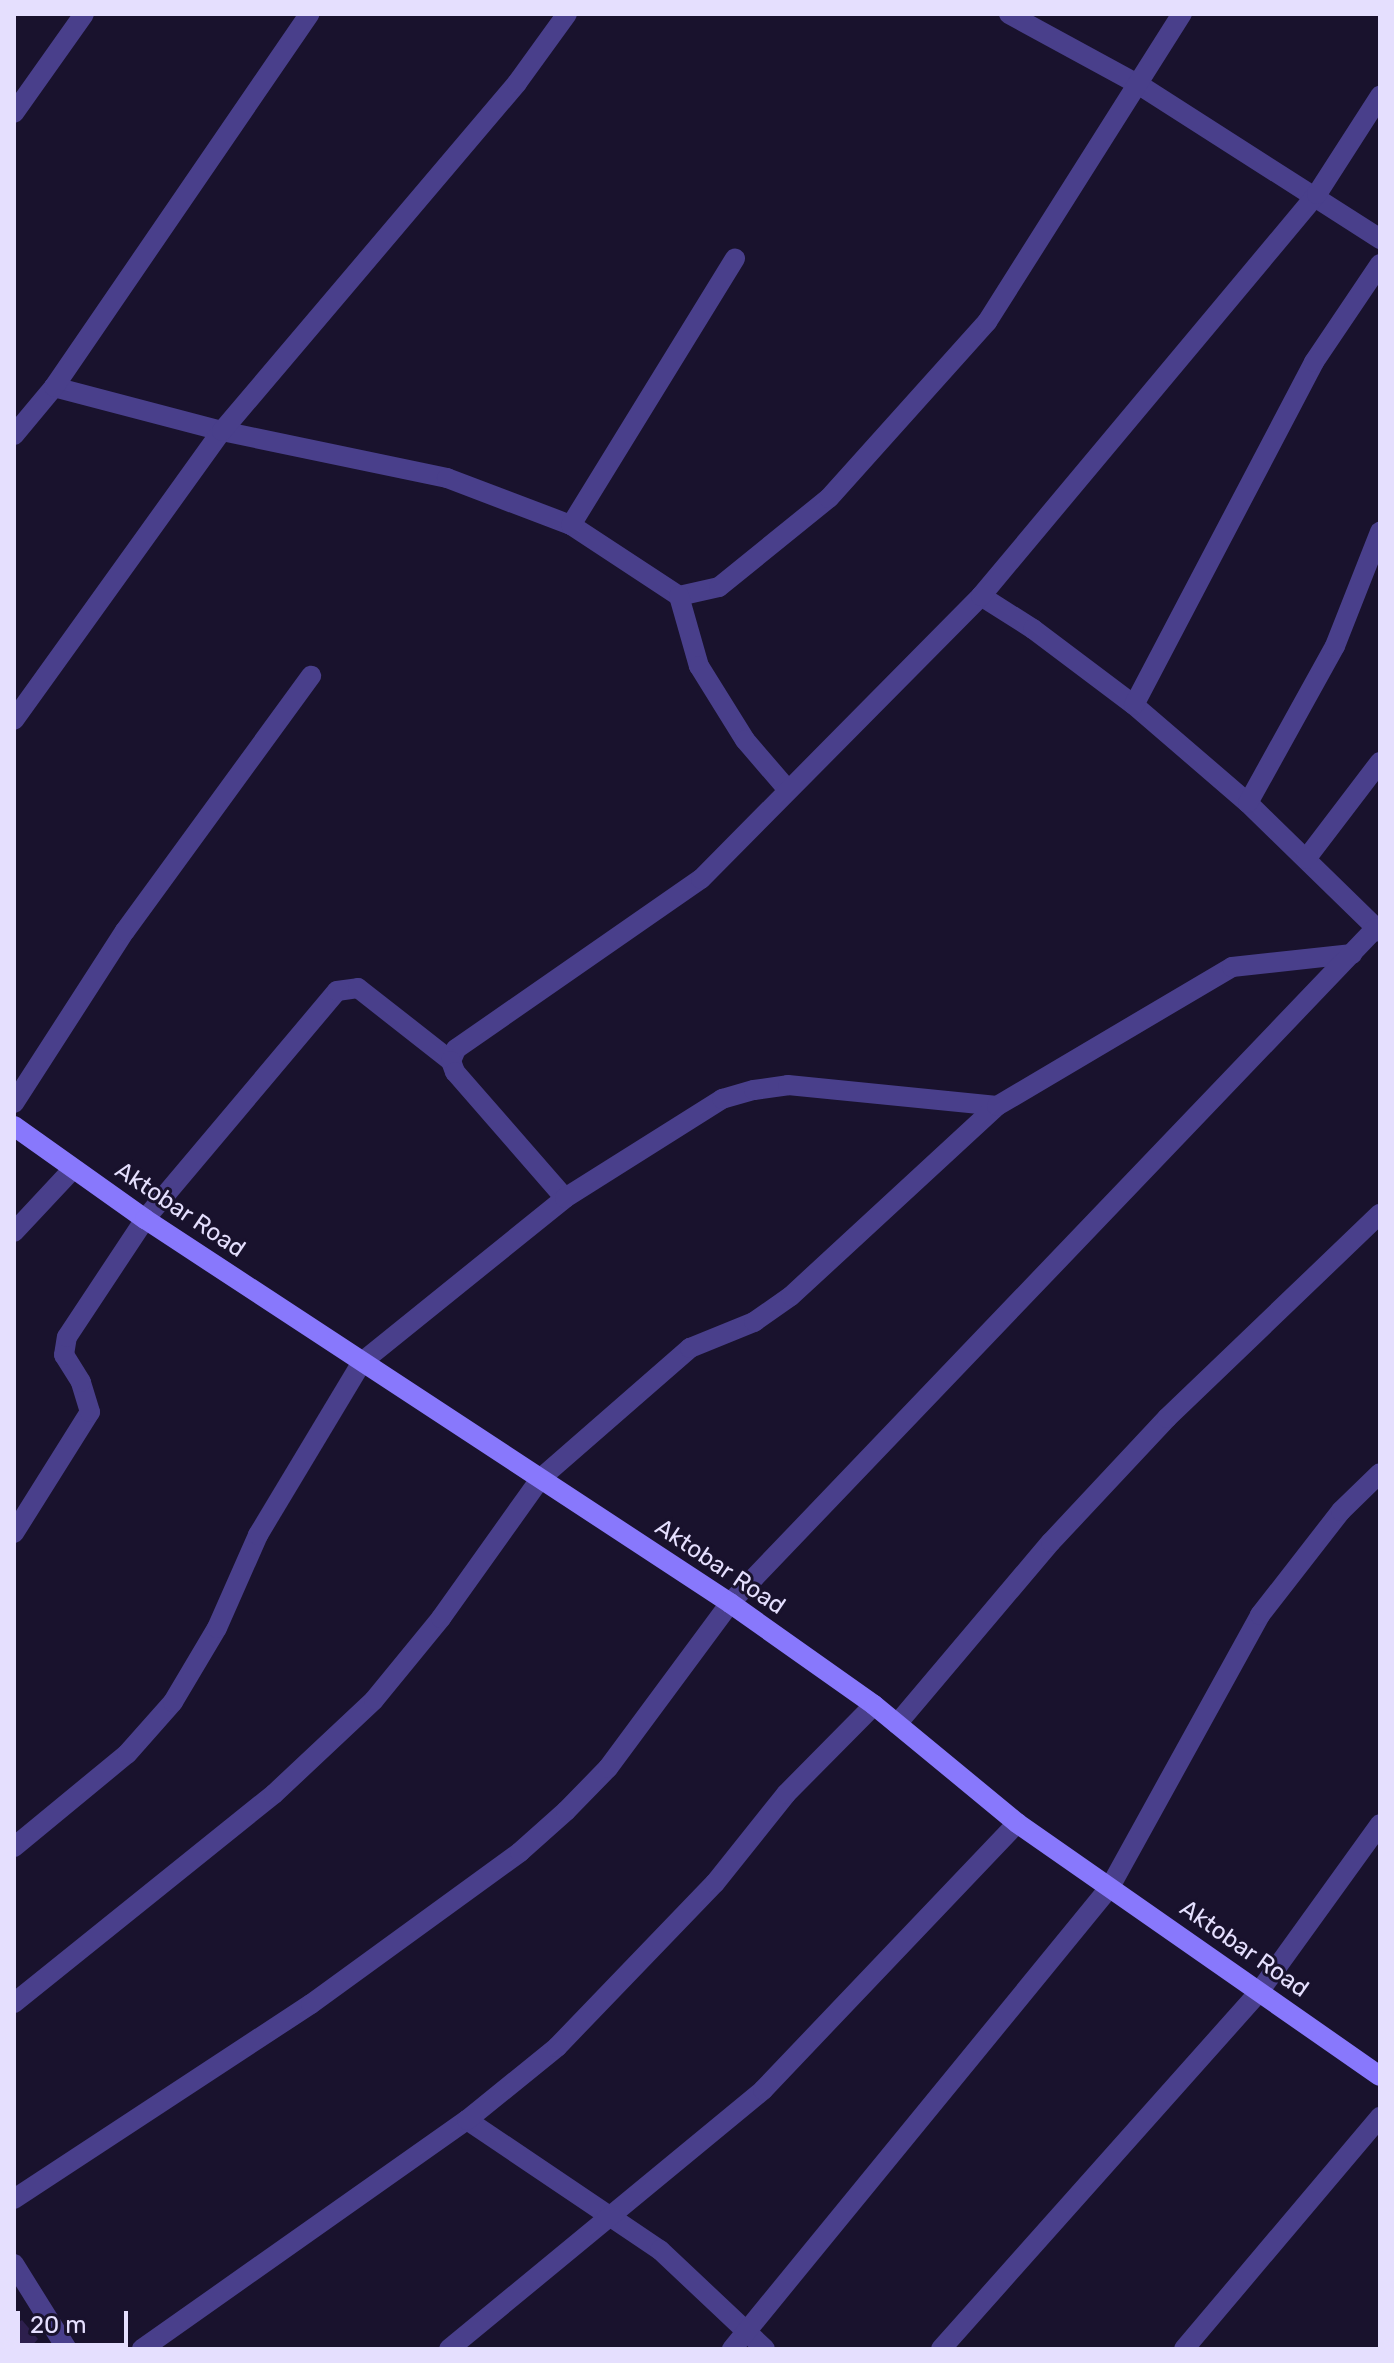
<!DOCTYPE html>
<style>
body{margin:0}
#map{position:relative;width:1394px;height:2363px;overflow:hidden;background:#19122d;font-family:Rubik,sans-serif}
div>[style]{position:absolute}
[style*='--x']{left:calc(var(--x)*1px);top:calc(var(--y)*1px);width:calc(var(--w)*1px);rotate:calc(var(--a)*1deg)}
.building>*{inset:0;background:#2d1f4d}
.street>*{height:20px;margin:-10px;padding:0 10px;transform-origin:10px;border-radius:10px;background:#493f8b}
.secondary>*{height:20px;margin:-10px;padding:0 10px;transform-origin:10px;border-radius:10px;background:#8878fc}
span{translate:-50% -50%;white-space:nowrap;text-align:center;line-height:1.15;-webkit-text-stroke:6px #19122d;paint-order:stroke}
.street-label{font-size:24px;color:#e5dffe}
.frame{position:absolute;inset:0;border:16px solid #e5dffe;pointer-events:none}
.scale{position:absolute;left:16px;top:2311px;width:112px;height:36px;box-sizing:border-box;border:4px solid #e5dffe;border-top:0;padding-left:10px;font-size:24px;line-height:28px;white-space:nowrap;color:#e5dffe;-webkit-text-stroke:6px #19122d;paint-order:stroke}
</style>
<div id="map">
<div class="building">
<i style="clip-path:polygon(22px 2320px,38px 2339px,29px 2349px,14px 2349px,14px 2325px)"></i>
</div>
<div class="street">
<i style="--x:1009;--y:14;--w:150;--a:28.6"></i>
<i style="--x:1141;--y:86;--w:284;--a:32.6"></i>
<i style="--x:14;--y:113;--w:121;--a:-54.7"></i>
<i style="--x:54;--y:387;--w:174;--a:14.7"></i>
<i style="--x:222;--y:431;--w:230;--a:11.8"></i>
<i style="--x:447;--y:478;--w:133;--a:20.8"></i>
<i style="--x:571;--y:525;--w:129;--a:33.3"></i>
<i style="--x:679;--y:596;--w:41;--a:-12.7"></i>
<i style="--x:719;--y:587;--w:141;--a:-39"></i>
<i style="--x:829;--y:498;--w:237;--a:-48.1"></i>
<i style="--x:987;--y:322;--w:365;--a:-57.7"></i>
<i style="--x:14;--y:435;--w:62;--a:-50.2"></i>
<i style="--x:54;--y:387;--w:452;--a:-55.6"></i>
<i style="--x:571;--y:525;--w:313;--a:-58.4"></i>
<i style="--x:679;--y:596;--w:73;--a:74.1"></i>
<i style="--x:699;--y:666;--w:87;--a:58.1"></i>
<i style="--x:745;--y:740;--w:66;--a:49.3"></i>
<i style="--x:981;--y:596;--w:62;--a:32.4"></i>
<i style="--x:1033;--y:629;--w:126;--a:37"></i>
<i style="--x:1134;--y:705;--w:150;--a:40.7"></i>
<i style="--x:1248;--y:803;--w:185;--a:44.3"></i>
<i style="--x:1134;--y:705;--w:387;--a:-62.3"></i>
<i style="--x:1314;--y:362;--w:118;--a:-56"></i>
<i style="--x:14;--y:720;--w:356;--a:-54.3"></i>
<i style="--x:222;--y:431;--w:456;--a:-49.7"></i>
<i style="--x:517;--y:83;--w:85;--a:-54.1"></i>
<i style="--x:1248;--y:803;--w:179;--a:-61"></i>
<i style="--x:1335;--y:646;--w:123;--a:-68.5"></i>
<i style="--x:1306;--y:859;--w:122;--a:-52.7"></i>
<i style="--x:451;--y:1061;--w:13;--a:-67"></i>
<i style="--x:456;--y:1049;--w:298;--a:-34.8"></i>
<i style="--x:701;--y:879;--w:398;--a:-45.3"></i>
<i style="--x:981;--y:596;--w:524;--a:-50.11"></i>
<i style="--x:1317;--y:194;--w:117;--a:-57.3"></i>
<i style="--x:14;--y:1103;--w:205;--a:-57.2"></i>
<i style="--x:125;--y:931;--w:316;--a:-53.9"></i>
<i style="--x:14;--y:1232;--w:86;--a:-46.9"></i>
<i style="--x:14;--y:1533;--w:143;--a:-57.9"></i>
<i style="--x:90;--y:1412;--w:31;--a:-107"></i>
<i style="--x:81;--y:1382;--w:32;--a:-122"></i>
<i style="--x:64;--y:1355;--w:18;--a:-81"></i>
<i style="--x:67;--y:1337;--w:141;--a:-56.5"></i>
<i style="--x:145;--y:1219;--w:298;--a:-49.9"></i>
<i style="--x:337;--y:991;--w:21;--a:-8"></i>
<i style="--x:358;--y:988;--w:118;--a:38.1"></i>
<i style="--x:451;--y:1061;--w:12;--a:70"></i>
<i style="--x:455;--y:1072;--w:167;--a:48.9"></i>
<i style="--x:897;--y:1724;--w:238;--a:-49.8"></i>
<i style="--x:1051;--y:1542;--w:170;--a:-46.9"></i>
<i style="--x:1167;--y:1418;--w:295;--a:-43.8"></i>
<i style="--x:14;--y:1847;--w:146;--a:-39.5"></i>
<i style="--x:127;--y:1754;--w:69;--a:-48.5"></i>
<i style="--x:173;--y:1702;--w:86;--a:-59.3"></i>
<i style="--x:217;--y:1628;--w:102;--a:-66.2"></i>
<i style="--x:258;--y:1535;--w:202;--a:-59"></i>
<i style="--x:362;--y:1362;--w:261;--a:-38.9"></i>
<i style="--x:565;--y:1198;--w:186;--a:-32.2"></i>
<i style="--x:722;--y:1099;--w:33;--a:-16"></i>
<i style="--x:754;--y:1090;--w:34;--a:-8"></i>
<i style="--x:788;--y:1085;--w:210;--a:5.7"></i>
<i style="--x:14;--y:2003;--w:334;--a:-38.8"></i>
<i style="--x:274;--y:1794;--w:137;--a:-43.2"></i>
<i style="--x:374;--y:1700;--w:106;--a:-50.7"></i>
<i style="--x:441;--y:1618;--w:172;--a:-54.5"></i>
<i style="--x:541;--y:1478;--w:198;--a:-41.1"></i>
<i style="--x:690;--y:1348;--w:69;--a:-22.1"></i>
<i style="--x:754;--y:1322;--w:45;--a:-35.1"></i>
<i style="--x:791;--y:1296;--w:280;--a:-42.7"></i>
<i style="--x:997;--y:1106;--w:273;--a:-30.6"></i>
<i style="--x:1232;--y:967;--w:121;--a:-6.2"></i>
<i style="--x:467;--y:2120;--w:233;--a:34"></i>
<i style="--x:660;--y:2250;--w:144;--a:43.3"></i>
<i style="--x:14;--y:2199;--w:355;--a:-33.3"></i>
<i style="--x:311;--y:2004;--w:258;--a:-36"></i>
<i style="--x:520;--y:1852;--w:62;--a:-41.7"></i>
<i style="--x:566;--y:1811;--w:60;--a:-45.7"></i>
<i style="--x:608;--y:1768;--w:205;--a:-53.5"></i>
<i style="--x:730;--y:1603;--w:934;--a:-46.26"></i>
<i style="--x:14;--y:2264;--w:100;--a:58.1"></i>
<i style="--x:142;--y:2349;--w:398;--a:-35.2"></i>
<i style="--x:467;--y:2120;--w:116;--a:-39"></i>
<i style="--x:557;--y:2047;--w:228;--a:-46.1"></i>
<i style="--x:715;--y:1883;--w:114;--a:-51.4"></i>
<i style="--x:786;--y:1794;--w:125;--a:-45.3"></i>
<i style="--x:449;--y:2349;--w:407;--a:-39.5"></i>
<i style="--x:763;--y:2090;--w:369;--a:-46.4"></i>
<i style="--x:732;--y:2349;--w:597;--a:-50.71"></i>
<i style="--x:1110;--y:1887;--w:311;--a:-61.1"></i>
<i style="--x:1260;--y:1615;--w:132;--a:-52.1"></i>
<i style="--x:1341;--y:1511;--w:54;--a:-44.3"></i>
<i style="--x:941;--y:2349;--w:478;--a:-48.3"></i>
<i style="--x:1259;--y:1992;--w:207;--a:-54.2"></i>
<i style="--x:1184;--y:2349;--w:304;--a:-49.8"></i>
</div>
<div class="secondary">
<i style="--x:14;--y:1126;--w:161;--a:35.4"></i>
<i style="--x:145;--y:1219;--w:700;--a:33.28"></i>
<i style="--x:730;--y:1603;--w:176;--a:35.3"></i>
<i style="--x:874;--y:1705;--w:185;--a:39.5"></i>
<i style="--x:1017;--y:1823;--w:442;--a:34.9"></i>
</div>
<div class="street-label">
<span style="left:180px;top:1210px;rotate:34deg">Aktobar Road</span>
<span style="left:720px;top:1567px;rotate:34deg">Aktobar Road</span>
<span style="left:1244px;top:1949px;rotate:35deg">Aktobar Road</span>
</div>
<div class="frame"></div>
<div class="scale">20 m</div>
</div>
